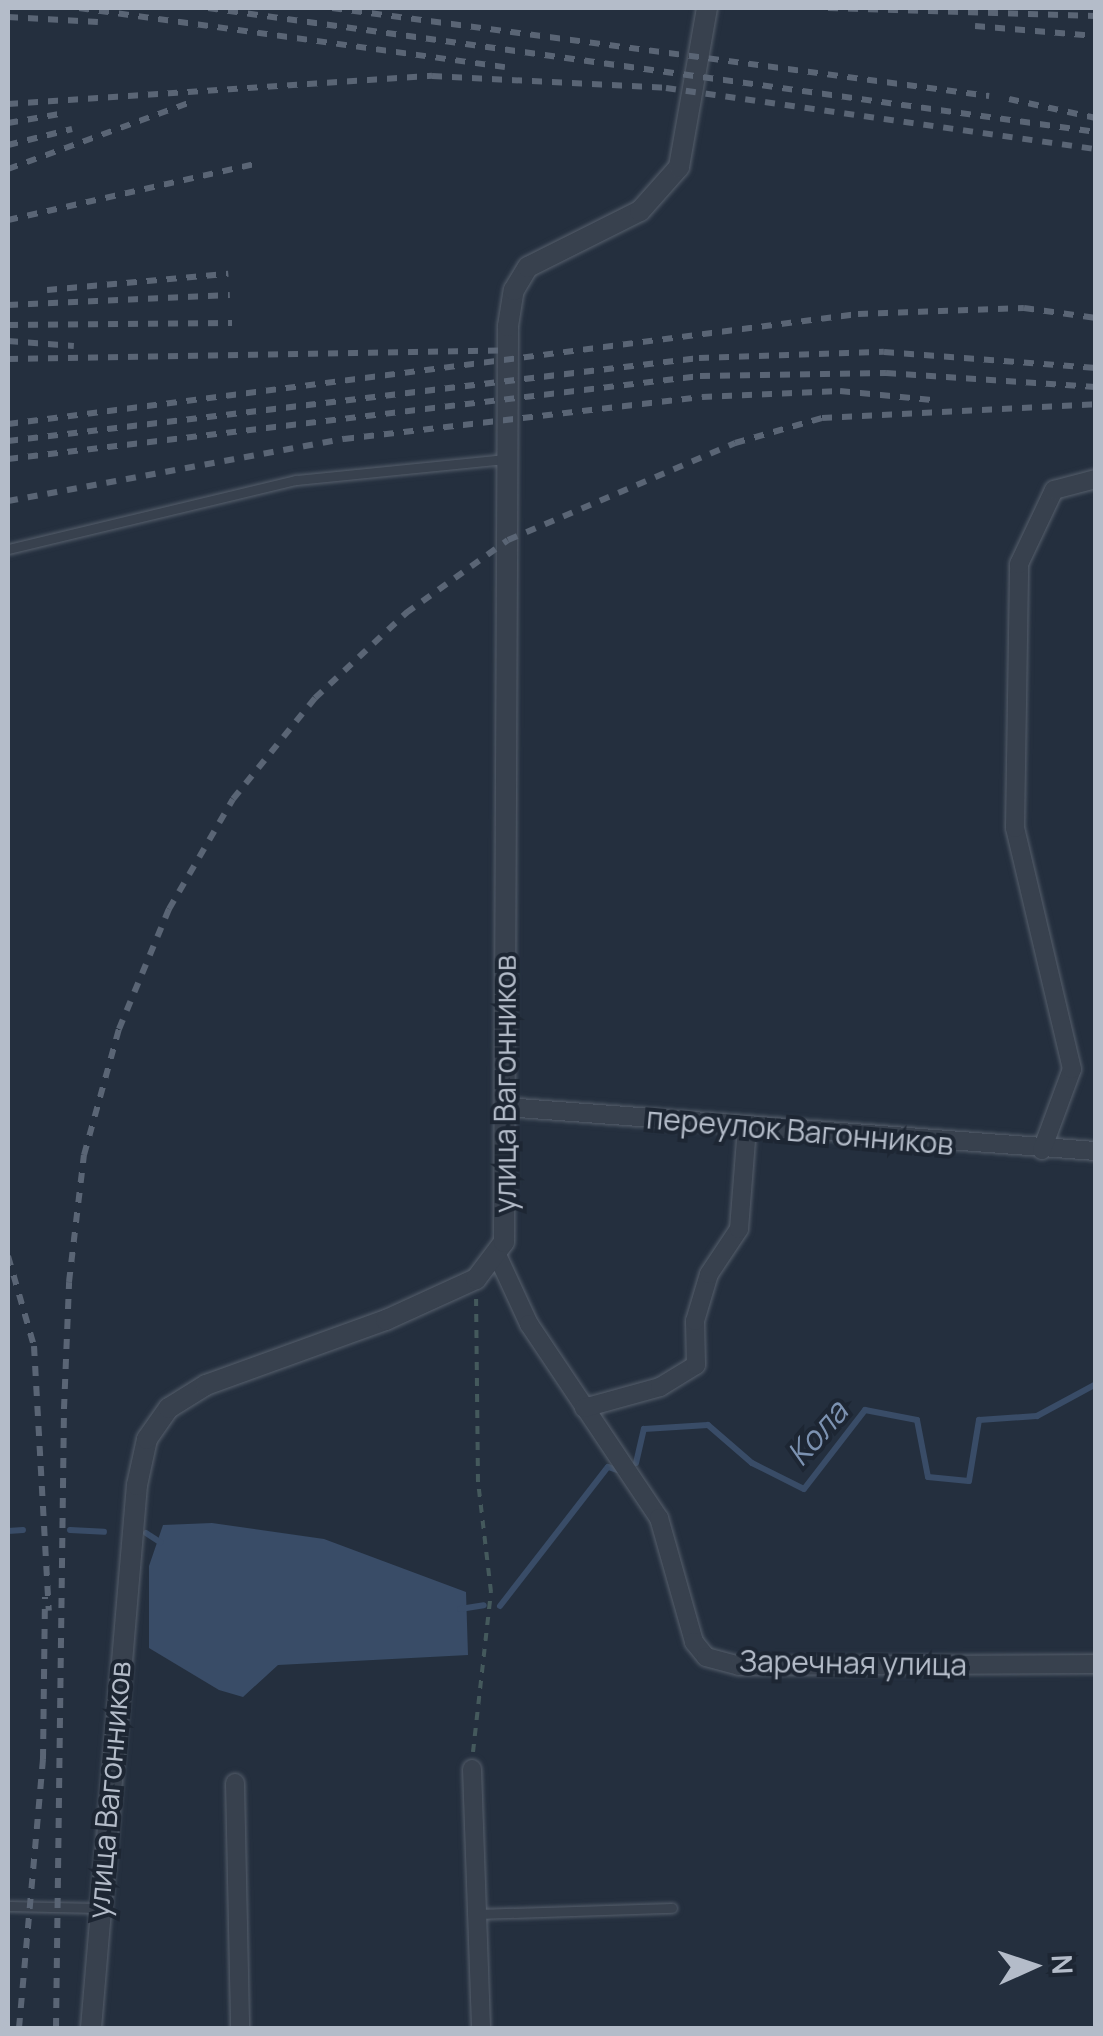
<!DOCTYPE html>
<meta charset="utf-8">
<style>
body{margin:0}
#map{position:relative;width:1103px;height:2036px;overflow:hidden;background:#242f3e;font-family:Manrope,sans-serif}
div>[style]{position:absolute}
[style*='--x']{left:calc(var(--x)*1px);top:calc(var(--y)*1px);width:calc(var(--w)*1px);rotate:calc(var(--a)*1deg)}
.water>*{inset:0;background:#394c67}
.stream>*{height:6px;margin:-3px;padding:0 3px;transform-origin:3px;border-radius:3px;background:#394c67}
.path>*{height:4px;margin-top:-2px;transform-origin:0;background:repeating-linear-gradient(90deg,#44595c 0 8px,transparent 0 16px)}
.roads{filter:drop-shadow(0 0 2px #565f6c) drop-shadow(0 0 2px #565f6c)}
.service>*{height:9px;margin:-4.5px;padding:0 4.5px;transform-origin:4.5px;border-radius:4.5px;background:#38414e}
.minor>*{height:18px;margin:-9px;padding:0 9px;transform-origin:9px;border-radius:9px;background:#38414e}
.tertiary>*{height:20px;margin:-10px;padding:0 10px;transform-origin:10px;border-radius:10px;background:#38414e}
.rail>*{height:6px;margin-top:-3px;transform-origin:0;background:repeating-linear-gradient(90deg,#5a6575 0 10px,transparent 0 20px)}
span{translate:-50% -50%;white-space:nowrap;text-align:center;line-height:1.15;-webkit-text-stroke:8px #1d2633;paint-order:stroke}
.street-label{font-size:30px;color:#b4bcc9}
.water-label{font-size:32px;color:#7c92b1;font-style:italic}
.frame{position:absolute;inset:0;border:10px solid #b4bcc9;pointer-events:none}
.north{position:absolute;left:983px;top:1916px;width:100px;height:100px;-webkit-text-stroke:8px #1d2633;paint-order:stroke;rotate:87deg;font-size:28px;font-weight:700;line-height:40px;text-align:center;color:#b4bcc9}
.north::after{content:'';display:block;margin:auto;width:35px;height:45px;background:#b4bcc9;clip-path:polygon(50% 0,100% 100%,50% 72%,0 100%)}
</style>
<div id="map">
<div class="water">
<i style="clip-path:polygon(212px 1523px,324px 1539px,466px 1592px,468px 1655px,278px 1665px,243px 1697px,219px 1690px,149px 1648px,149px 1566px,163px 1525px)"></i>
</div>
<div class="stream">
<i style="--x:636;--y:1463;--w:35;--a:-77"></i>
<i style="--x:644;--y:1429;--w:64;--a:-3.6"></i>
<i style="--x:708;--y:1425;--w:58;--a:40.8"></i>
<i style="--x:752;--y:1463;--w:58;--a:26.6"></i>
<i style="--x:804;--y:1489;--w:100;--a:-52.3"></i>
<i style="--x:865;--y:1410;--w:53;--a:10.9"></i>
<i style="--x:917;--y:1420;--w:58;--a:79.1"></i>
<i style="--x:928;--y:1477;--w:41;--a:5.6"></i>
<i style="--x:969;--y:1481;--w:62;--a:-80.7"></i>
<i style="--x:979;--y:1420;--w:58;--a:-3.9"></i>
<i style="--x:1037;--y:1416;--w:67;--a:-28.5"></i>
<i style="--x:70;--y:1530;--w:34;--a:3"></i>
<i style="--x:8;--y:1531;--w:15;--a:-4"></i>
<i style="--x:146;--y:1533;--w:17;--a:33"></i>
<i style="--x:500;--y:1606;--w:176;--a:-52.2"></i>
<i style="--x:608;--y:1467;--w:16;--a:18"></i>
<i style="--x:460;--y:1609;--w:24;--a:-9"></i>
</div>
<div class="path">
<i style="--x:473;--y:1752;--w:161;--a:-83.6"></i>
<i style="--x:491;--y:1592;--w:111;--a:-96.7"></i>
<i style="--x:478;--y:1482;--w:183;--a:-90.6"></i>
</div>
<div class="roads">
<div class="service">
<i style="--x:8;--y:549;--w:296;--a:-13.5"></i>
<i style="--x:296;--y:480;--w:211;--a:-5.7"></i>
<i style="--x:8;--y:1906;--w:90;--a:1.3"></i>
<i style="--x:477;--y:1914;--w:195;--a:-1.8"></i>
</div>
<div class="minor">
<i style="--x:505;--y:1107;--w:593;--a:4.26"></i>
<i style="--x:1042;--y:1150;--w:86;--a:-69.7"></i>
<i style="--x:1072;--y:1069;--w:248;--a:-103.3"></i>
<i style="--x:1015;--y:828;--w:264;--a:-89.1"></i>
<i style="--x:1019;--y:564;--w:82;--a:-64.7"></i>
<i style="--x:1054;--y:490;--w:43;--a:-14.7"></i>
<i style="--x:498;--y:1257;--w:74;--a:65.2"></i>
<i style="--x:529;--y:1324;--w:234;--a:56.2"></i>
<i style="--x:659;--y:1518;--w:129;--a:74.2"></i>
<i style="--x:694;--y:1642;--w:19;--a:51"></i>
<i style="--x:706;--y:1657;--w:34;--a:15"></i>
<i style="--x:739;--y:1666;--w:357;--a:-0.3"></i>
<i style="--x:584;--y:1408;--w:79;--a:-15.4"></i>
<i style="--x:660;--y:1387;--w:42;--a:-31.4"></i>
<i style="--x:696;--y:1365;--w:44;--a:-91.3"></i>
<i style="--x:695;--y:1321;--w:49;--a:-73.4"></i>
<i style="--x:709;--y:1274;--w:54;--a:-56.3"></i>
<i style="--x:739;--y:1229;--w:102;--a:-85.5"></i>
<i style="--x:472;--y:1769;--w:259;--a:88"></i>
<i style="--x:235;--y:1783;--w:245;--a:88.8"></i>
</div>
<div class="tertiary">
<i style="--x:91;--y:2028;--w:545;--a:-85.16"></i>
<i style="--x:137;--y:1485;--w:47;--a:-77.7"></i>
<i style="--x:147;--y:1439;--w:38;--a:-55"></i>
<i style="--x:169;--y:1408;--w:44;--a:-31.9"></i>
<i style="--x:206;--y:1385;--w:191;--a:-19.9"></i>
<i style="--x:386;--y:1320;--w:99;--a:-24.5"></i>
<i style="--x:476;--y:1279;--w:46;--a:-52.9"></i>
<i style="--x:504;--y:1242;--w:916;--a:-89.75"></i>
<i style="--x:508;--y:326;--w:36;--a:-81"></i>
<i style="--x:514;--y:290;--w:27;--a:-59"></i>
<i style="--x:528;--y:267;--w:125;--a:-26.6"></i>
<i style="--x:640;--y:211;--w:59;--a:-48.4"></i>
<i style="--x:679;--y:167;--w:161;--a:-80"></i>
</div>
</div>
<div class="rail">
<i style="--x:79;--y:8;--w:430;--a:7.9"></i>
<i style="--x:208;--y:8;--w:897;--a:7.95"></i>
<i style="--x:332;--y:8;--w:663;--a:7.63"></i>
<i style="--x:828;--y:8;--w:268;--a:1.7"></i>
<i style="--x:8;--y:17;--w:90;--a:3.2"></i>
<i style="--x:975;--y:26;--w:121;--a:4.7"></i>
<i style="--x:1009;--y:99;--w:89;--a:12.3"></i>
<i style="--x:8;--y:104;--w:425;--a:-3.8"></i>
<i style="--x:432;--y:76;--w:234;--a:2.9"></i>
<i style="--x:666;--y:88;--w:434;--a:8.1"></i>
<i style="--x:8;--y:123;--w:58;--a:-10"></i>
<i style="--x:8;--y:145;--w:66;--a:-14"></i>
<i style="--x:8;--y:169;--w:195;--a:-20.1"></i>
<i style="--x:8;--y:220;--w:257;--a:-12.8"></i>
<i style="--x:47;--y:290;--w:182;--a:-5.1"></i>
<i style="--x:8;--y:305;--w:222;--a:-2.6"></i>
<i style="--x:8;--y:325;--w:224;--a:-0.5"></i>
<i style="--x:8;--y:341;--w:66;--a:4.3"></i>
<i style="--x:8;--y:359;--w:492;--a:-1"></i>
<i style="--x:8;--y:424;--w:857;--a:-7.37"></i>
<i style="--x:858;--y:314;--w:166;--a:-2.1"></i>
<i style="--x:1024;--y:308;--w:73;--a:7.9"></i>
<i style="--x:8;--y:441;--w:696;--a:-6.85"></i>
<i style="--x:699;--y:358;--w:185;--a:-1.9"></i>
<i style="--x:884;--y:352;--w:213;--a:4.3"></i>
<i style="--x:8;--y:459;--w:697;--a:-6.84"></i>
<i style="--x:700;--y:376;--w:186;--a:-0.9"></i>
<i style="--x:886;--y:373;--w:210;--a:3.8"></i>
<i style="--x:8;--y:501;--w:342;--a:-10.5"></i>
<i style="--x:344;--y:439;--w:360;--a:-6.7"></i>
<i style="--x:702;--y:397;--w:138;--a:-2.5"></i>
<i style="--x:840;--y:391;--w:92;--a:5.6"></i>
<i style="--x:8;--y:1256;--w:94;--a:73.9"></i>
<i style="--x:34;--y:1346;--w:265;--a:86.8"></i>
<i style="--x:19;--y:2028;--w:270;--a:-84.9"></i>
<i style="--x:43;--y:1759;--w:162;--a:-89.3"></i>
<i style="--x:56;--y:2028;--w:619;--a:-89.26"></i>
<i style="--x:64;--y:1409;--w:127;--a:-87.7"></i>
<i style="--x:69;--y:1282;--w:128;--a:-83.3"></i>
<i style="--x:84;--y:1155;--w:131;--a:-74.5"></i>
<i style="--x:119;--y:1029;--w:130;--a:-67.4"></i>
<i style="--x:169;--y:909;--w:127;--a:-59.8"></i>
<i style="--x:233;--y:799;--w:130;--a:-50.9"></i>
<i style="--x:315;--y:698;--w:125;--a:-43"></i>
<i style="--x:406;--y:613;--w:125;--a:-35.6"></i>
<i style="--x:508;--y:540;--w:247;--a:-23.1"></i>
<i style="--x:735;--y:443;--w:91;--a:-16"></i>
<i style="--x:822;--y:418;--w:274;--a:-2.9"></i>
</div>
<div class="street-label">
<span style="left:505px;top:1084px;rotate:-90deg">улица Вагонников</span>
<span style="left:800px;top:1131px;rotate:5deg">переулок Вагонников</span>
<span style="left:853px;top:1663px;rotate:1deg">Заречная улица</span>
<span style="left:109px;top:1790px;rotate:-85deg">улица Вагонников</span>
</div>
<div class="water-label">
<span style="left:817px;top:1433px;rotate:-49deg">Кола</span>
</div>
<div class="frame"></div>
<div class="north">N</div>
</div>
